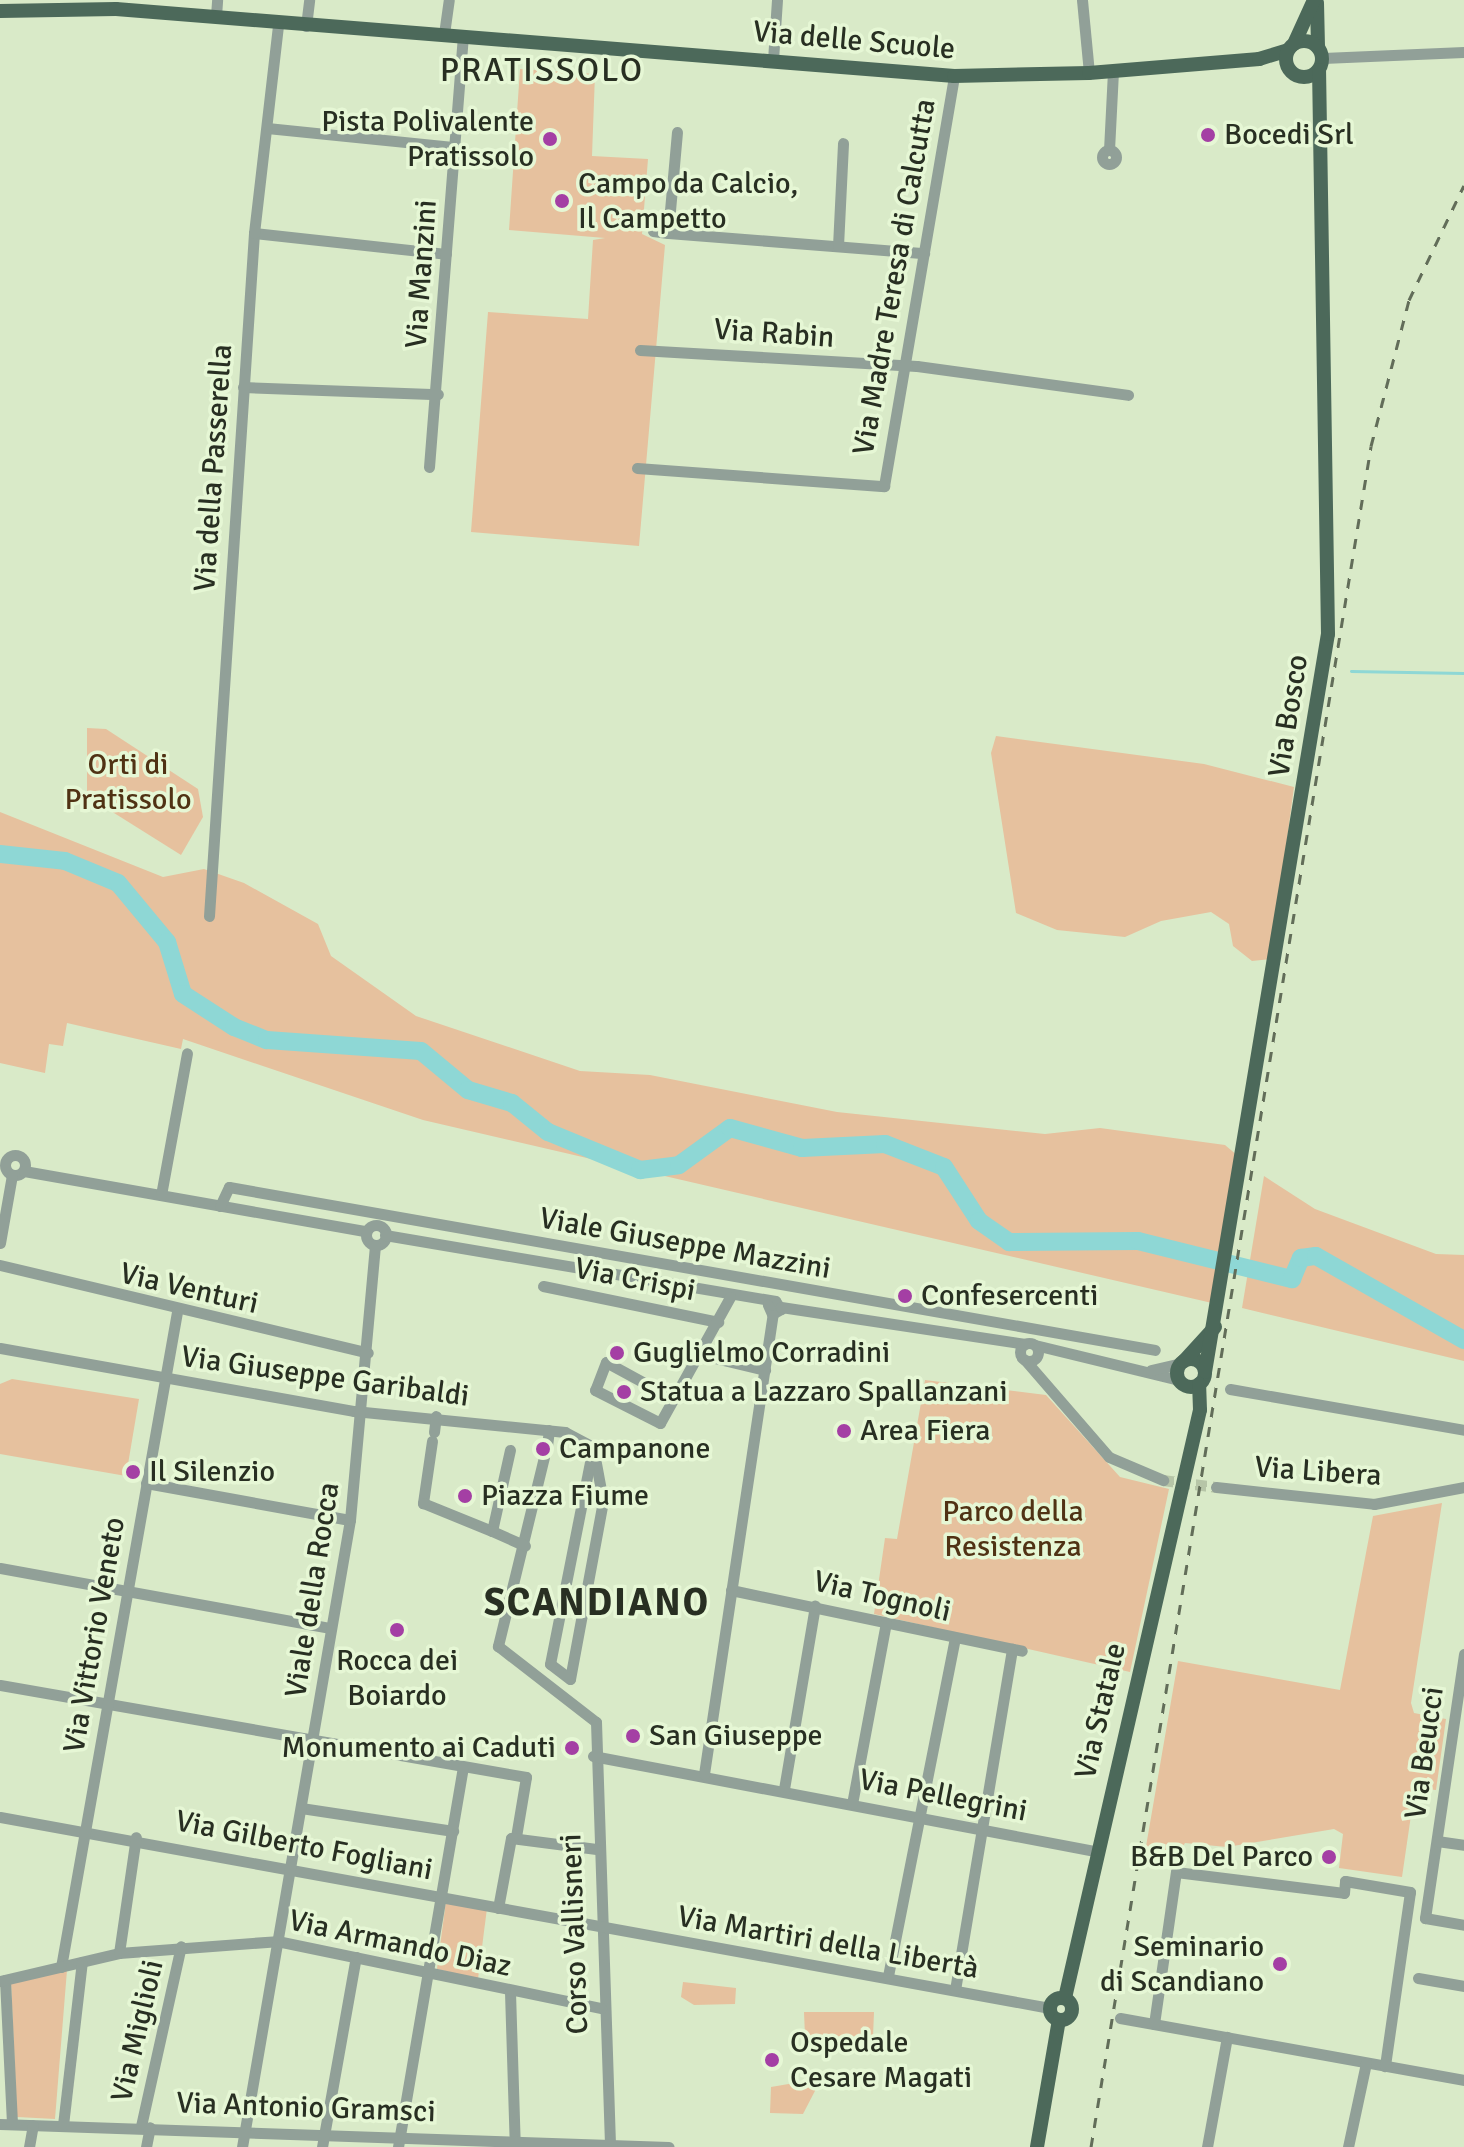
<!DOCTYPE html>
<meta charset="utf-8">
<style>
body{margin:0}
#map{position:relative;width:1464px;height:2147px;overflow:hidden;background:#d9eac8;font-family:Signika,sans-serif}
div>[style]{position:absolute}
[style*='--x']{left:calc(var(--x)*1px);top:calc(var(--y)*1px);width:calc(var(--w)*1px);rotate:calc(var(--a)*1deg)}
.green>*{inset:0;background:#e6c19e}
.stream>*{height:3px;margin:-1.5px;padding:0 1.5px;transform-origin:1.5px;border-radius:1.5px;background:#8ed7d5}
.river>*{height:18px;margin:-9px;padding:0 9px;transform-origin:9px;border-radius:9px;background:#8ed7d5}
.minor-tunnel>*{height:11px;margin-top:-5.5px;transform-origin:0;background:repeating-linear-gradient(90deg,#b6c5a7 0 11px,transparent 0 16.5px)}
.minor>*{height:11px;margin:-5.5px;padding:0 5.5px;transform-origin:5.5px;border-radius:5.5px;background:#91a098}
.minor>.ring{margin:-5.5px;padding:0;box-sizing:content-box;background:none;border:11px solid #91a098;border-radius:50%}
.major>*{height:14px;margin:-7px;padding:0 7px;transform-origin:7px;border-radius:7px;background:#4c695a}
.major>.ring{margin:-7px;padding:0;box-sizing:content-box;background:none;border:14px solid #4c695a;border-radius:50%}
.rail>*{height:3px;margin-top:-1.5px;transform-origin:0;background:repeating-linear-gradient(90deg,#626d59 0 10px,transparent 0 20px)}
.dots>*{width:22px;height:22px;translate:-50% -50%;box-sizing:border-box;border:4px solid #e6f7d5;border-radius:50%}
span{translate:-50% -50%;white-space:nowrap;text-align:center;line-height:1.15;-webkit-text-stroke:7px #e6f7d5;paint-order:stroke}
.street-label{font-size:30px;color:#282f22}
.poi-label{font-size:30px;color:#282f22}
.right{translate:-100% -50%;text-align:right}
.left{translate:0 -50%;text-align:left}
.park-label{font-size:30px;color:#503214}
.quarter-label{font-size:34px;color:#282f22;letter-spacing:2px}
.district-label{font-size:38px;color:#282f22;font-weight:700;letter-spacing:2px}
</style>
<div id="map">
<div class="green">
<i style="clip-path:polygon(520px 69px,595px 74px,592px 156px,648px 159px,642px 234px,665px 245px,639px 546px,471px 532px,488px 312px,588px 319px,593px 240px,605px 238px,509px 230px)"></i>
<i style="clip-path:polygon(87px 728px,106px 729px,198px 789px,203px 817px,181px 855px,87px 796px)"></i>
<i style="clip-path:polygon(996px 736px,1204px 764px,1294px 787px,1271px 959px,1252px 961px,1233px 946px,1229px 924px,1211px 912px,1161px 921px,1125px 937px,1057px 930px,1016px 913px,991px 753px)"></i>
<i style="clip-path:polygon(0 812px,163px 877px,204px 869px,244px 883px,318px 924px,331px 956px,416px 1016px,580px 1071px,650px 1075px,837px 1112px,1045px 1134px,1100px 1128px,1225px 1145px,1238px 1156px,1212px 1303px,423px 1120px,183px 1039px,181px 1049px,67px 1023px,63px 1046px,49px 1044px,45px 1073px,0 1063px)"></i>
<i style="clip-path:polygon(1264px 1176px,1315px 1209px,1436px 1254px,1464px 1255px,1464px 1361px,1242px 1308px)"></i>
<i style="clip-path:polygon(12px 1379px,139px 1399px,126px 1476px,0 1454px,0 1384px)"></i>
<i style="clip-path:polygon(925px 1380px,1046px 1395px,1120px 1477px,1169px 1489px,1130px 1672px,874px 1614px,885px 1538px,897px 1539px)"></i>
<i style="clip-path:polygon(1442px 1503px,1411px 1703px,1414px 1713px,1446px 1719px,1436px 1790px,1415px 1788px,1402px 1877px,1339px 1868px,1343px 1834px,1334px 1829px,1227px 1847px,1185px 1843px,1175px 1860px,1144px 1858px,1178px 1661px,1340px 1690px,1373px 1516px)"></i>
<i style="clip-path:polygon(446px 1901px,487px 1908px,478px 1979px,437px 1969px)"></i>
<i style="clip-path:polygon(67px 1970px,55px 2119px,17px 2117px,11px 1983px)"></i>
<i style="clip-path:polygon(683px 1982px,736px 1988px,735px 2004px,694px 2005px,681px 1997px)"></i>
<i style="clip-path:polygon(804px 2012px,874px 2012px,873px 2037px,805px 2036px)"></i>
<i style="clip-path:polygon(806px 2081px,817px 2087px,803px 2114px,770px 2113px,771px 2087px)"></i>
</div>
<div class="stream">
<i style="--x:1351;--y:671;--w:113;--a:1"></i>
</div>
<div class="river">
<i style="--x:0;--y:854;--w:65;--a:6.1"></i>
<i style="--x:65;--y:861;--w:57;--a:22.5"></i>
<i style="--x:118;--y:883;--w:77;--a:50.3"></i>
<i style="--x:167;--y:942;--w:54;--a:72.9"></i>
<i style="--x:183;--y:994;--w:61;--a:32.9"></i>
<i style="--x:234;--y:1027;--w:35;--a:22"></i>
<i style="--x:267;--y:1040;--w:154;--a:4.1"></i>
<i style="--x:421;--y:1051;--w:61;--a:39.7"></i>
<i style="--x:468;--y:1090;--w:46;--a:16.5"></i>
<i style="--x:512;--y:1103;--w:46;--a:38.9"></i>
<i style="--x:548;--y:1132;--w:100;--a:22.4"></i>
<i style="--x:640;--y:1170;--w:39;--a:-7"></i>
<i style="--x:679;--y:1165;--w:63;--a:-36"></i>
<i style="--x:730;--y:1128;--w:75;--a:15.5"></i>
<i style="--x:802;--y:1148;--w:83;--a:-2.8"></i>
<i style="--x:885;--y:1144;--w:63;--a:21.3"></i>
<i style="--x:944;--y:1167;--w:64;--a:57.1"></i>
<i style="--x:979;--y:1221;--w:37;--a:35"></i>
<i style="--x:1009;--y:1242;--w:129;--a:-0.4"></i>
<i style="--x:1138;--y:1241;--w:159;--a:13.9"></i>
<i style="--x:1292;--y:1279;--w:23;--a:-67"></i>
<i style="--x:1301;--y:1258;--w:15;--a:-8"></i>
<i style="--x:1316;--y:1256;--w:170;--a:29.6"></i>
</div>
<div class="minor-tunnel">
<i style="--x:1163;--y:1480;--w:53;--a:7.5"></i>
</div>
<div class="minor">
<i style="--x:1082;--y:0;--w:73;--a:84.5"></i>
<i style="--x:216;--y:16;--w:16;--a:-86"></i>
<i style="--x:306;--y:26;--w:26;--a:-83"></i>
<i style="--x:444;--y:34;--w:34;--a:-82"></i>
<i style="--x:1323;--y:58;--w:141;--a:-2.4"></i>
<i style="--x:773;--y:60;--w:60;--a:-86.2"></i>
<i style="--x:267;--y:128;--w:189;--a:5.8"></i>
<i style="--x:677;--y:132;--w:101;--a:95.1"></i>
<i style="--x:668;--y:233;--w:257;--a:4.5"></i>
<i class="ring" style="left:1102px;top:150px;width:3px;height:3px"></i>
<i style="--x:1109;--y:150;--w:79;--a:-87.1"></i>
<i style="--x:653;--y:231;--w:15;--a:8"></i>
<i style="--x:254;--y:233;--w:193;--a:6.2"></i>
<i style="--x:838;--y:246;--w:103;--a:-87.2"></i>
<i style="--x:640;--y:350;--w:277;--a:3.3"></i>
<i style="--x:917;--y:366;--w:213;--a:7.8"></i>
<i style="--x:243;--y:387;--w:195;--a:2.1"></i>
<i style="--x:429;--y:467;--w:432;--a:-85.5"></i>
<i style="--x:637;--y:468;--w:248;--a:4.2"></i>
<i style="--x:884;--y:486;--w:416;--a:-80.3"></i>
<i style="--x:209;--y:916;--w:684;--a:-86.23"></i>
<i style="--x:254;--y:233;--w:210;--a:-83.4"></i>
<i class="ring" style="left:5px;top:1155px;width:9px;height:9px"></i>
<i style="--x:24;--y:1171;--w:347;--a:10"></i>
<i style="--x:161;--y:1195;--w:144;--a:-79.6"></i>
<i style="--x:220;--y:1206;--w:21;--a:-65"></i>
<i style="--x:229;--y:1187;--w:940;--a:9.98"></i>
<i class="ring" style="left:366px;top:1225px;width:9px;height:9px"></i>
<i style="--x:385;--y:1235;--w:396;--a:9.6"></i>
<i style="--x:775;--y:1301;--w:10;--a:53"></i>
<i style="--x:781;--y:1309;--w:10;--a:151"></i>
<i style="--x:772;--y:1314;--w:10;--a:-114"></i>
<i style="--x:0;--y:1243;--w:69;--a:-80"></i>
<i style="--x:0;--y:1265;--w:378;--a:13.4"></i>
<i style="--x:543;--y:1286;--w:179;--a:11.6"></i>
<i style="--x:781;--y:1307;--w:247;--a:8.6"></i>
<i class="ring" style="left:1020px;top:1343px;width:7px;height:7px"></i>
<i style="--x:1035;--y:1345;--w:149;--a:13.6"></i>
<i style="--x:0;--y:1348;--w:360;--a:10.1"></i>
<i style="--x:354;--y:1411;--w:212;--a:5.7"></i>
<i style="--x:565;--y:1432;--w:32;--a:28"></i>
<i style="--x:698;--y:1354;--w:69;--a:13.4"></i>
<i style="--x:1025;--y:1360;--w:128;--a:49.1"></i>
<i style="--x:1109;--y:1457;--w:59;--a:23.1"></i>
<i style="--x:1151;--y:1370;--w:31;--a:-13"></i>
<i style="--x:1230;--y:1389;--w:238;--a:9.9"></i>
<i style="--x:672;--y:1398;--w:75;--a:-151.4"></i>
<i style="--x:606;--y:1362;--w:30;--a:111"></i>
<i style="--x:595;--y:1390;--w:73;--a:26.9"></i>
<i style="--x:660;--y:1423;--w:144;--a:-60.9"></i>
<i style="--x:434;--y:1432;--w:16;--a:-83"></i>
<i style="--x:432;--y:1441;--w:63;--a:98.3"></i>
<i style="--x:423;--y:1503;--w:74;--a:22.1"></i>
<i style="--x:492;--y:1531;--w:83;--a:-77.5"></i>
<i style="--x:547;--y:1446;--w:16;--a:-83"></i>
<i style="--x:593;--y:1447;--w:55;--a:79.5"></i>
<i style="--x:603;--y:1501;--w:181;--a:100.5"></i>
<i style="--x:570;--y:1679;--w:25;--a:-143"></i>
<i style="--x:550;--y:1664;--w:221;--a:-78.8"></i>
<i style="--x:544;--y:1457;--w:195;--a:103.7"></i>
<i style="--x:498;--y:1646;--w:124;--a:37.8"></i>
<i style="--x:596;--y:1722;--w:425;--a:88.1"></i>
<i style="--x:146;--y:1483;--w:207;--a:10.3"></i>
<i style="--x:1216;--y:1487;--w:159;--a:6.1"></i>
<i style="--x:1374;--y:1504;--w:92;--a:-10.7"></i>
<i style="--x:492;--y:1531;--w:36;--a:24"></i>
<i style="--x:0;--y:1568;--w:336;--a:10.3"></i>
<i style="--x:731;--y:1590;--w:297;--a:11.8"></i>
<i style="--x:1464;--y:1654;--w:267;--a:98.4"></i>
<i style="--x:1425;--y:1918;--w:40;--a:10"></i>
<i style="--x:0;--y:1685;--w:534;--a:9.92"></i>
<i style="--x:526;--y:1777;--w:61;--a:99.5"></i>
<i style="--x:593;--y:1756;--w:511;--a:10.72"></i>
<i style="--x:704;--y:1774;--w:464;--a:-81.5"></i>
<i style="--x:784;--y:1789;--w:186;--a:-80.4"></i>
<i style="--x:852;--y:1804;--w:185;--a:-79.4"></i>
<i style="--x:301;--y:1808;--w:154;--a:8.6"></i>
<i style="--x:0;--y:1817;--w:1067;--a:10.31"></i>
<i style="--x:1437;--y:1841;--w:27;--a:8"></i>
<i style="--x:498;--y:1908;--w:71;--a:-79.5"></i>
<i style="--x:511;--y:1838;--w:86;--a:7.4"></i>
<i style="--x:119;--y:1953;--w:117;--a:-81.7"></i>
<i style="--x:61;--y:1967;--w:665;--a:-79.96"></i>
<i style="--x:888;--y:1976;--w:345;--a:-78.8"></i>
<i style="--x:1418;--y:1978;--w:47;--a:9.9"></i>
<i style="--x:5;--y:1980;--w:144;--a:87.2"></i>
<i style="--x:0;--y:1981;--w:122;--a:-13.2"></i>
<i style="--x:119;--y:1953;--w:158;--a:-4.3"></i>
<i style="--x:277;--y:1941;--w:331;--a:11.7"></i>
<i style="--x:955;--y:1990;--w:346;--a:-80.5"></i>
<i style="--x:510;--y:1992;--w:155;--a:88.2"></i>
<i style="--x:1120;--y:2018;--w:350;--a:10.2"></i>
<i style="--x:1154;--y:2024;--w:154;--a:-81.8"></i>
<i style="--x:1176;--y:1872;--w:169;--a:7.1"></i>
<i style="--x:1344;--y:1893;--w:12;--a:-85"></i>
<i style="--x:1345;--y:1881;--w:66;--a:9.6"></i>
<i style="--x:1410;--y:1892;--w:176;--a:98.2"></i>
<i style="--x:0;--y:2124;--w:669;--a:1.97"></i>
<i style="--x:63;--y:2125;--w:164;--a:-83.4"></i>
<i style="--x:141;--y:2126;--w:184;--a:-77.5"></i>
<i style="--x:29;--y:2147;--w:22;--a:-80"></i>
<i style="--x:146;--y:2147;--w:20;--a:-79"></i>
<i style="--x:242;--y:2147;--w:636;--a:-80.23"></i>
<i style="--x:350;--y:1520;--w:276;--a:-84.8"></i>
<i style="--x:322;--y:2147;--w:193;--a:-79.9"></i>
<i style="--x:398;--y:2147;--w:385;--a:-80.3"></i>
<i style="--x:1207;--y:2147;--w:112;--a:-79.7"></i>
<i style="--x:1348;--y:2147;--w:86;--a:-77.9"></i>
</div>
<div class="major">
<i style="--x:1317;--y:3;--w:44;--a:88.7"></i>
<i style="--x:0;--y:11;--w:116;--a:-1"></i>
<i style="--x:116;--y:9;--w:841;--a:4.57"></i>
<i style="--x:954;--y:76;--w:135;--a:-1.3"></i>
<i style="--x:1089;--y:73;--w:171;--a:-4.7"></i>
<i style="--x:1259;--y:59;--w:30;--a:-17"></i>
<i class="ring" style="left:1286px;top:41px;width:22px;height:22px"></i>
<i style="--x:1294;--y:44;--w:48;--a:-65.6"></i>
<i class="ring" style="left:1177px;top:1359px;width:14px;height:14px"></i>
<i style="--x:1184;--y:1361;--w:46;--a:-47.6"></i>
<i style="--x:1205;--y:1372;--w:748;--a:-80.54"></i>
<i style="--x:1328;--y:634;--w:564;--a:-90.91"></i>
<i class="ring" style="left:1050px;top:1998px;width:8px;height:8px"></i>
<i style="--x:1065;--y:1998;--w:603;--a:-77.07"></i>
<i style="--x:1200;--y:1410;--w:26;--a:-92"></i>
<i style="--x:1037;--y:2147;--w:129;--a:-80.2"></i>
</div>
<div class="rail">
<i style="--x:1091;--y:2147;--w:1724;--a:-80.65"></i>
<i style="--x:1371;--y:446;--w:151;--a:-75.4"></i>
<i style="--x:1409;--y:300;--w:127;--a:-64.4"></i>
</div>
<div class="dots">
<i style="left:1208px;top:135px;background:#a43fa4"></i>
<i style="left:550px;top:139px;background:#a43fa4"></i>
<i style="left:562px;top:201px;background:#a43fa4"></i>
<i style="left:905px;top:1296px;background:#a43fa4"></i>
<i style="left:617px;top:1353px;background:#a43fa4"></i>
<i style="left:624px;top:1392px;background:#a43fa4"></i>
<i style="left:844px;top:1431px;background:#a43fa4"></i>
<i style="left:543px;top:1449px;background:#a43fa4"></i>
<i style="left:133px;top:1472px;background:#a43fa4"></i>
<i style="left:465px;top:1496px;background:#a43fa4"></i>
<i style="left:397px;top:1630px;background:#a43fa4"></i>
<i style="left:633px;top:1736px;background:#a43fa4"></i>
<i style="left:572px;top:1748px;background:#a43fa4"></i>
<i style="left:1329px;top:1857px;background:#a43fa4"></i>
<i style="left:1280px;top:1964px;background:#a43fa4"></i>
<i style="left:772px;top:2060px;background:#a43fa4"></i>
</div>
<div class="street-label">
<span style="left:854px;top:41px;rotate:5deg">Via delle Scuole</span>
<span style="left:422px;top:274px;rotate:-86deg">Via Manzini</span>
<span style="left:895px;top:277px;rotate:-80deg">Via Madre Teresa di Calcutta</span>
<span style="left:774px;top:334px;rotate:4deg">Via Rabin</span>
<span style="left:214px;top:468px;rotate:-86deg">Via della Passerella</span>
<span style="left:1289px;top:716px;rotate:-81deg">Via Bosco</span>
<span style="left:685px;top:1244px;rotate:10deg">Viale Giuseppe Mazzini</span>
<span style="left:635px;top:1280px;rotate:11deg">Via Crispi</span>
<span style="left:189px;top:1289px;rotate:13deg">Via Venturi</span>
<span style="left:325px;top:1377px;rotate:8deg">Via Giuseppe Garibaldi</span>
<span style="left:1318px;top:1472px;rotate:4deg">Via Libera</span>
<span style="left:313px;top:1590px;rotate:-81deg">Viale della Rocca</span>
<span style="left:882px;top:1597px;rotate:13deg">Via Tognoli</span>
<span style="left:95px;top:1635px;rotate:-80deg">Via Vittorio Veneto</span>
<span style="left:1101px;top:1711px;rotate:-77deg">Via Statale</span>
<span style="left:1425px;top:1753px;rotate:-82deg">Via Beucci</span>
<span style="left:943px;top:1796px;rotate:11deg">Via Pellegrini</span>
<span style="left:304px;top:1846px;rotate:11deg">Via Gilberto Fogliani</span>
<span style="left:575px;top:1934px;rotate:-92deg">Corso Vallisneri</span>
<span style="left:828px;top:1943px;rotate:10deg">Via Martiri della Libertà</span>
<span style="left:400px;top:1944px;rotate:12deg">Via Armando Diaz</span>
<span style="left:138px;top:2031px;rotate:-77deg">Via Miglioli</span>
<span style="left:306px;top:2108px;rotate:2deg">Via Antonio Gramsci</span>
</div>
<div class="poi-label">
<span class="right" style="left:534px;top:139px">Pista Polivalente<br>Pratissolo</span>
<span class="left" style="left:1224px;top:135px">Bocedi Srl</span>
<span class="left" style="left:578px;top:201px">Campo da Calcio,<br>Il Campetto</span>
<span class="left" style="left:921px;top:1296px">Confesercenti</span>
<span class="left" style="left:633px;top:1353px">Guglielmo Corradini</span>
<span class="left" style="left:640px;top:1392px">Statua a Lazzaro Spallanzani</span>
<span class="left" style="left:860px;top:1431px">Area Fiera</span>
<span class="left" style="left:559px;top:1449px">Campanone</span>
<span class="left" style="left:149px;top:1472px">Il Silenzio</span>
<span class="left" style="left:481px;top:1496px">Piazza Fiume</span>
<span style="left:397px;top:1678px">Rocca dei<br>Boiardo</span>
<span class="left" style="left:649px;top:1736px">San Giuseppe</span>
<span class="right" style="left:556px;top:1748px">Monumento ai Caduti</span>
<span class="right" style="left:1313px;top:1857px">B&amp;B Del Parco</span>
<span class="right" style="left:1264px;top:1964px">Seminario<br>di Scandiano</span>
<span class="left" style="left:790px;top:2060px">Ospedale<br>Cesare Magati</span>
</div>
<div class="park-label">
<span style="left:128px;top:782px">Orti di<br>Pratissolo</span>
<span style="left:1013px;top:1529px">Parco della<br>Resistenza</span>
</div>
<div class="quarter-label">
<span style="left:542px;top:71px">PRATISSOLO</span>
</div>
<div class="district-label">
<span style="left:597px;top:1603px">SCANDIANO</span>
</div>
</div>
